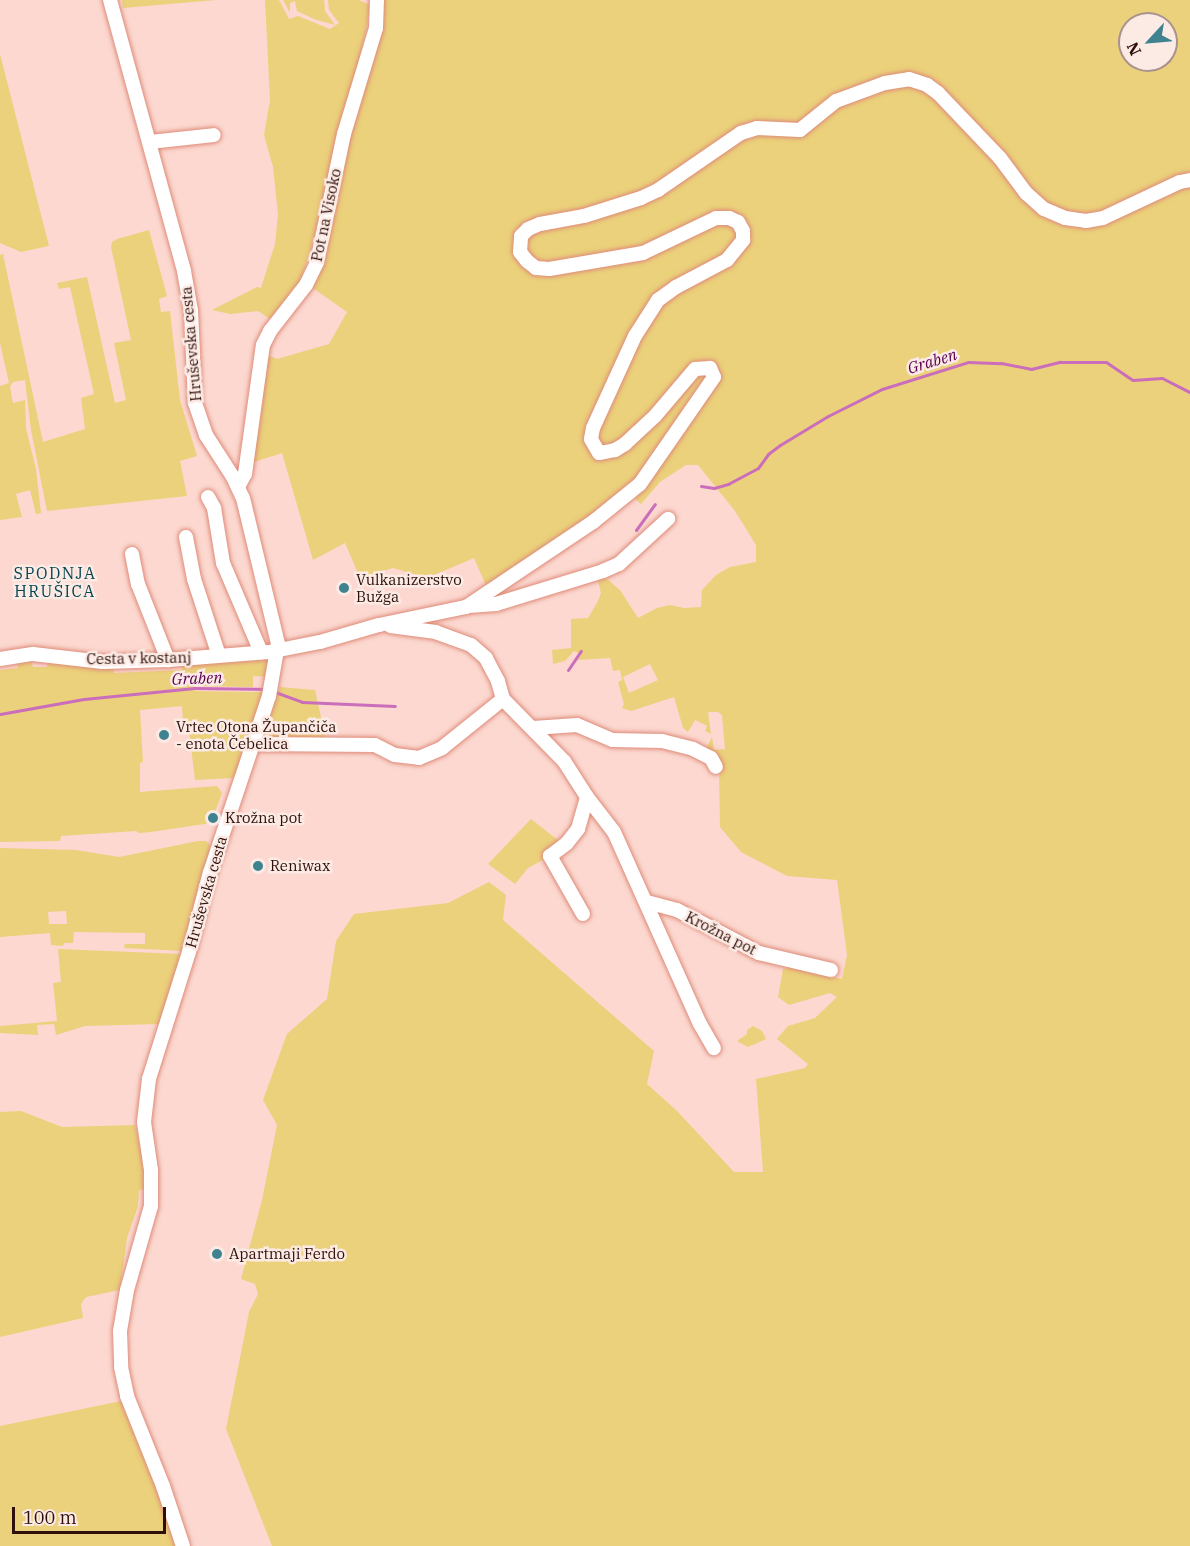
<!DOCTYPE html>
<meta charset="utf-8">
<style>
body{margin:0}
#map{position:relative;width:1190px;height:1546px;overflow:hidden;background:#fcd8d0;font-family:"IBM Plex Serif",serif}
div>[style]{position:absolute}
[style*='--x']{left:calc(var(--x)*1px);top:calc(var(--y)*1px);width:calc(var(--w)*1px);rotate:calc(var(--a)*1deg)}
.green>*{inset:0;background:#ebd17b}
.stream>*{height:3px;margin:-1.5px;padding:0 1.5px;transform-origin:1.5px;border-radius:1.5px;background:#ca6ebc}
.roads{filter:drop-shadow(0 0 2px #de8b79) drop-shadow(0 0 2px #de8b79)}
.minor>*{height:14px;margin:-7px;padding:0 7px;transform-origin:7px;border-radius:7px;background:#fff}
.dots>*{width:16px;height:16px;translate:-50% -50%;box-sizing:border-box;border:3px solid #fceae5;border-radius:50%}
span{translate:-50% -50%;white-space:nowrap;text-align:center;line-height:1.15;-webkit-text-stroke:5px #fceae5;paint-order:stroke}
.street-label{font-size:15px;color:#2e0f09}
.poi-label{font-size:15px;color:#2e0f09}
.left{translate:0 -50%;text-align:left}
.water-label{font-size:16px;color:#5a0053;font-style:italic}
.neighbourhood-label{font-size:16px;color:#06454f;letter-spacing:1.5px}
.north{position:absolute;left:1118px;top:12px;width:60px;height:60px;box-sizing:border-box;background:#fceae5;border:2px solid #aa928d;border-radius:50%;rotate:244deg;font-size:16px;font-weight:700;line-height:24px;text-align:center;color:#2e0f09}
.north::after{content:'';display:block;margin:auto;width:21px;height:27px;background:#3f8391;clip-path:polygon(50% 0,100% 100%,50% 72%,0 100%)}
.scale{position:absolute;left:12px;top:1507px;width:154px;height:27px;box-sizing:border-box;border:3px solid #2e0f09;border-top:0;padding-left:8px;font-size:18px;line-height:21px;white-space:nowrap;color:#2e0f09;-webkit-text-stroke:4px #fceae5;paint-order:stroke}
</style>
<div id="map">
<div class="green">
<i style="clip-path:polygon(122px 0,216px 0,123px 8px)"></i>
<i style="clip-path:polygon(265px 0,279px 0,289px 19px,298px 16px,330px 29px,339px 23px,329px 10px,328px 0,359px 0,370px 5px,366px 31px,324px 206px,303px 274px,308px 278px,273px 321px,258px 311px,230px 314px,212px 310px,257px 287px,261px 288px,275px 244px,278px 214px,273px 167px,264px 135px,270px 100px)"></i>
<i style="clip-path:polygon(283px 0,324px 0,325px 11px,335px 25px,314px 19px,297px 11px,295px 1px,290px 3px,290px 13px)"></i>
<i style="clip-path:polygon(evenodd,380px 0,1190px 0,1190px 1546px,272px 1546px,226px 1429px,249px 1312px,258px 1294px,255px 1284px,241px 1279px,262px 1200px,277px 1125px,263px 1100px,287px 1034px,327px 999px,336px 941px,354px 914px,448px 903px,489px 882px,506px 895px,503px 920px,654px 1051px,647px 1084px,677px 1111px,734px 1172px,763px 1172px,756px 1079px,805px 1068px,808px 1064px,777px 1039px,788px 1026px,815px 1018px,837px 997px,830px 993px,789px 1005px,778px 997px,783px 969px,791px 966px,842px 979px,847px 955px,837px 880px,787px 876px,741px 852px,720px 827px,719px 770px,703px 754px,712px 737px,714px 750px,725px 749px,722px 715px,718px 712px,708px 712px,711px 734px,705px 731px,707px 726px,695px 720px,688px 732px,683px 728px,674px 697px,631px 711px,622px 708px,624px 704px,618px 682px,622px 680px,620px 670px,613px 671px,610px 658px,578px 660px,581px 654px,574px 651px,565px 661px,553px 664px,552px 650px,571px 648px,571px 619px,588px 618px,598px 601px,601px 593px,597px 576px,607px 579px,620px 590px,638px 618px,657px 608px,670px 605px,684px 608px,701px 607px,702px 590px,716px 575px,730px 567px,756px 562px,756px 545px,735px 511px,698px 465px,686px 465px,660px 482px,641px 504px,635px 499px,644px 487px,632px 490px,487px 588px,474px 558px,427px 578px,393px 568px,360px 578px,345px 543px,313px 560px,282px 453px,251px 463px,263px 361px,270px 356px,277px 359px,329px 344px,347px 312px,310px 286px,380px 0,1130px 24px,1166px 24px,1166px 60px,1130px 60px,1130px 24px,380px 0,650px 664px,658px 680px,629px 693px,623px 677px,650px 664px)"></i>
<i style="clip-path:polygon(0 54px,49px 246px,21px 252px,0 243px)"></i>
<i style="clip-path:polygon(149px 230px,167px 296px,159px 299px,161px 312px,170px 311px,180px 400px,197px 456px,180px 461px,187px 496px,47px 511px,31px 430px,25px 380px,13px 382px,10px 387px,13px 403px,25px 400px,26px 428px,36px 469px,41px 513px,36px 514px,30px 490px,16px 494px,22px 517px,0 520px,0 386px,9px 383px,0 343px,0 255px,3px 254px,43px 442px,85px 429px,81px 398px,94px 394px,70px 287px,59px 289px,57px 283px,87px 277px,115px 403px,126px 400px,114px 343px,131px 340px,111px 247px,112px 242px,117px 239px)"></i>
<i style="clip-path:polygon(266px 658px,269px 663px,269px 677px,253px 676px,253px 687px,195px 686px,195px 691px,263px 692px,264px 695px,243px 746px,238px 773px,232px 778px,195px 780px,188px 723px,183px 723px,182px 706px,140px 710px,143px 762px,140px 763px,140px 792px,217px 786px,222px 793px,211px 823px,151px 832px,139px 833px,136px 831px,61px 836px,60px 841px,0 842px,0 670px,18px 668px,17px 660px,31px 661px,33px 667px,47px 667px,48px 662px,112px 666px,114px 673px,182px 670px,182px 664px)"></i>
<i style="clip-path:polygon(280px 687px,315px 690px,327px 744px,262px 740px)"></i>
<i style="clip-path:polygon(531px 819px,564px 845px,556px 853px,528px 868px,515px 884px,488px 864px)"></i>
<i style="clip-path:polygon(evenodd,198px 841px,206px 841px,210px 845px,209px 852px,183px 951px,124px 948px,125px 944px,145px 944px,145px 933px,74px 932px,73px 943px,64px 943px,63px 946px,51px 945px,50px 933px,0 937px,0 848px,76px 850px,119px 857px,198px 841px,66px 911px,67px 924px,49px 924px,48px 912px,66px 911px)"></i>
<i style="clip-path:polygon(58px 949px,181px 954px,160px 1024px,85px 1026px,56px 1035px,54px 1024px,37px 1025px,38px 1035px,0 1033px,0 1026px,57px 1021px,53px 983px,61px 982px)"></i>
<i style="clip-path:polygon(753px 1026px,762px 1031px,766px 1039px,748px 1047px,737px 1041px,747px 1034px,747px 1030px)"></i>
<i style="clip-path:polygon(21px 1111px,62px 1127px,135px 1125px,145px 1167px,145px 1189px,139px 1190px,138px 1206px,127px 1238px,120px 1290px,86px 1297px,81px 1304px,83px 1318px,0 1337px,0 1112px)"></i>
<i style="clip-path:polygon(121px 1401px,159px 1493px,177px 1546px,0 1546px,0 1426px)"></i>
</div>
<div class="stream">
<i style="--x:701;--y:486;--w:13;--a:9"></i>
<i style="--x:714;--y:488;--w:15;--a:-16"></i>
<i style="--x:728;--y:484;--w:34;--a:-28"></i>
<i style="--x:758;--y:468;--w:17;--a:-54"></i>
<i style="--x:768;--y:454;--w:15;--a:-37"></i>
<i style="--x:780;--y:445;--w:56;--a:-31.1"></i>
<i style="--x:828;--y:416;--w:60;--a:-26.6"></i>
<i style="--x:882;--y:389;--w:90;--a:-17.4"></i>
<i style="--x:968;--y:362;--w:33;--a:2"></i>
<i style="--x:1001;--y:363;--w:31;--a:11"></i>
<i style="--x:1031;--y:369;--w:30;--a:-14"></i>
<i style="--x:1060;--y:362;--w:46;--a:0"></i>
<i style="--x:1106;--y:362;--w:32;--a:34"></i>
<i style="--x:1133;--y:380;--w:29;--a:-4"></i>
<i style="--x:1162;--y:378;--w:31;--a:27"></i>
<i style="--x:636;--y:530;--w:32;--a:-54"></i>
<i style="--x:568;--y:670;--w:23;--a:-56"></i>
<i style="--x:275;--y:692;--w:29;--a:20"></i>
<i style="--x:302;--y:702;--w:93;--a:2.5"></i>
<i style="--x:0;--y:714;--w:85;--a:-10.1"></i>
<i style="--x:84;--y:699;--w:111;--a:-5.7"></i>
<i style="--x:194;--y:688;--w:72;--a:0.8"></i>
</div>
<div class="roads">
<div class="minor">
<i style="--x:110;--y:0;--w:281;--a:74.7"></i>
<i style="--x:184;--y:271;--w:40;--a:80"></i>
<i style="--x:191;--y:310;--w:93;--a:87.5"></i>
<i style="--x:195;--y:403;--w:34;--a:71"></i>
<i style="--x:206;--y:435;--w:50;--a:57.3"></i>
<i style="--x:233;--y:477;--w:23;--a:65"></i>
<i style="--x:243;--y:498;--w:150;--a:76.5"></i>
<i style="--x:278;--y:644;--w:53;--a:99.8"></i>
<i style="--x:269;--y:696;--w:186;--a:108.5"></i>
<i style="--x:210;--y:872;--w:83;--a:104.7"></i>
<i style="--x:189;--y:952;--w:133;--a:107.5"></i>
<i style="--x:149;--y:1079;--w:43;--a:96.6"></i>
<i style="--x:144;--y:1122;--w:49;--a:81.7"></i>
<i style="--x:151;--y:1170;--w:36;--a:90"></i>
<i style="--x:151;--y:1206;--w:87;--a:105.9"></i>
<i style="--x:127;--y:1290;--w:42;--a:99.7"></i>
<i style="--x:120;--y:1331;--w:36;--a:88"></i>
<i style="--x:121;--y:1367;--w:30;--a:78"></i>
<i style="--x:127;--y:1396;--w:97;--a:68.2"></i>
<i style="--x:163;--y:1486;--w:63;--a:71.6"></i>
<i style="--x:150;--y:142;--w:64;--a:-6.2"></i>
<i style="--x:238;--y:487;--w:15;--a:-62"></i>
<i style="--x:245;--y:474;--w:130;--a:-82.1"></i>
<i style="--x:263;--y:345;--w:16;--a:-63"></i>
<i style="--x:270;--y:331;--w:58;--a:-52"></i>
<i style="--x:306;--y:285;--w:25;--a:-64"></i>
<i style="--x:317;--y:262;--w:131;--a:-78.1"></i>
<i style="--x:344;--y:134;--w:111;--a:-73.2"></i>
<i style="--x:376;--y:28;--w:28;--a:-88"></i>
<i style="--x:208;--y:497;--w:13;--a:61"></i>
<i style="--x:214;--y:508;--w:56;--a:80.7"></i>
<i style="--x:223;--y:563;--w:97;--a:66.9"></i>
<i style="--x:186;--y:537;--w:43;--a:79.2"></i>
<i style="--x:194;--y:579;--w:81;--a:72"></i>
<i style="--x:132;--y:554;--w:31;--a:79"></i>
<i style="--x:138;--y:584;--w:82;--a:68.5"></i>
<i style="--x:468;--y:606;--w:28;--a:-4"></i>
<i style="--x:496;--y:604;--w:112;--a:-17.1"></i>
<i style="--x:603;--y:571;--w:17;--a:-24"></i>
<i style="--x:619;--y:564;--w:67;--a:-42.6"></i>
<i style="--x:0;--y:659;--w:33;--a:-9"></i>
<i style="--x:33;--y:654;--w:70;--a:6.5"></i>
<i style="--x:103;--y:662;--w:65;--a:-1.8"></i>
<i style="--x:168;--y:660;--w:101;--a:-4.5"></i>
<i style="--x:269;--y:652;--w:52;--a:-11.1"></i>
<i style="--x:320;--y:642;--w:61;--a:-16.1"></i>
<i style="--x:379;--y:625;--w:89;--a:-11.7"></i>
<i style="--x:466;--y:607;--w:153;--a:-33.8"></i>
<i style="--x:593;--y:522;--w:60;--a:-39"></i>
<i style="--x:640;--y:484;--w:130;--a:-55.3"></i>
<i style="--x:714;--y:377;--w:10;--a:-114"></i>
<i style="--x:710;--y:368;--w:15;--a:176"></i>
<i style="--x:695;--y:369;--w:62;--a:130.4"></i>
<i style="--x:655;--y:416;--w:41;--a:137"></i>
<i style="--x:625;--y:444;--w:12;--a:149"></i>
<i style="--x:615;--y:450;--w:16;--a:169"></i>
<i style="--x:599;--y:453;--w:16;--a:-120"></i>
<i style="--x:591;--y:439;--w:11;--a:-80"></i>
<i style="--x:593;--y:428;--w:101;--a:-65.5"></i>
<i style="--x:635;--y:336;--w:43;--a:-57.4"></i>
<i style="--x:658;--y:300;--w:22;--a:-36"></i>
<i style="--x:676;--y:287;--w:58;--a:-27.9"></i>
<i style="--x:727;--y:260;--w:26;--a:-51"></i>
<i style="--x:743;--y:240;--w:9;--a:-90"></i>
<i style="--x:743;--y:231;--w:10;--a:-119"></i>
<i style="--x:738;--y:222;--w:10;--a:-156"></i>
<i style="--x:729;--y:218;--w:13;--a:180"></i>
<i style="--x:716;--y:218;--w:81;--a:154.4"></i>
<i style="--x:643;--y:253;--w:95;--a:170.3"></i>
<i style="--x:549;--y:269;--w:13;--a:-176"></i>
<i style="--x:536;--y:268;--w:11;--a:-142"></i>
<i style="--x:527;--y:261;--w:11;--a:-128"></i>
<i style="--x:520;--y:252;--w:16;--a:-86"></i>
<i style="--x:521;--y:236;--w:10;--a:-45"></i>
<i style="--x:528;--y:229;--w:13;--a:-23"></i>
<i style="--x:540;--y:224;--w:45;--a:-10.3"></i>
<i style="--x:584;--y:216;--w:60;--a:-17.5"></i>
<i style="--x:641;--y:198;--w:19;--a:-25"></i>
<i style="--x:658;--y:190;--w:101;--a:-34.5"></i>
<i style="--x:741;--y:133;--w:17;--a:-17"></i>
<i style="--x:757;--y:128;--w:43;--a:2.7"></i>
<i style="--x:800;--y:130;--w:46;--a:-38.9"></i>
<i style="--x:836;--y:101;--w:52;--a:-20.2"></i>
<i style="--x:885;--y:83;--w:24;--a:-9"></i>
<i style="--x:909;--y:79;--w:19;--a:18"></i>
<i style="--x:927;--y:85;--w:14;--a:36"></i>
<i style="--x:938;--y:93;--w:90;--a:46.4"></i>
<i style="--x:1000;--y:158;--w:44;--a:53.4"></i>
<i style="--x:1026;--y:193;--w:24;--a:42"></i>
<i style="--x:1044;--y:209;--w:23;--a:23"></i>
<i style="--x:1065;--y:218;--w:21;--a:8"></i>
<i style="--x:1086;--y:221;--w:17;--a:-10"></i>
<i style="--x:1103;--y:218;--w:85;--a:-25.1"></i>
<i style="--x:1180;--y:182;--w:10;--a:-11"></i>
<i style="--x:503;--y:699;--w:87;--a:45.5"></i>
<i style="--x:564;--y:761;--w:43;--a:57.4"></i>
<i style="--x:587;--y:797;--w:44;--a:52.4"></i>
<i style="--x:614;--y:832;--w:210;--a:65.9"></i>
<i style="--x:700;--y:1024;--w:28;--a:60"></i>
<i style="--x:533;--y:728;--w:44;--a:-3.9"></i>
<i style="--x:577;--y:725;--w:38;--a:23"></i>
<i style="--x:612;--y:740;--w:50;--a:1.1"></i>
<i style="--x:662;--y:741;--w:32;--a:14"></i>
<i style="--x:693;--y:749;--w:20;--a:27"></i>
<i style="--x:711;--y:758;--w:10;--a:61"></i>
<i style="--x:253;--y:744;--w:122;--a:0.5"></i>
<i style="--x:375;--y:745;--w:22;--a:27"></i>
<i style="--x:395;--y:755;--w:24;--a:7"></i>
<i style="--x:419;--y:758;--w:25;--a:-23"></i>
<i style="--x:442;--y:748;--w:78;--a:-38.8"></i>
<i style="--x:503;--y:699;--w:19;--a:-106"></i>
<i style="--x:498;--y:681;--w:26;--a:-118"></i>
<i style="--x:486;--y:658;--w:20;--a:-139"></i>
<i style="--x:471;--y:645;--w:37;--a:-160"></i>
<i style="--x:436;--y:632;--w:46;--a:-172.6"></i>
<i style="--x:647;--y:902;--w:31;--a:15"></i>
<i style="--x:677;--y:910;--w:93;--a:27.7"></i>
<i style="--x:759;--y:953;--w:74;--a:13.3"></i>
<i style="--x:583;--y:914;--w:67;--a:-119.6"></i>
<i style="--x:550;--y:856;--w:21;--a:-37"></i>
<i style="--x:567;--y:843;--w:18;--a:-52"></i>
<i style="--x:578;--y:829;--w:33;--a:-74"></i>
</div>
</div>
<div class="dots">
<i style="left:344px;top:588px;background:#3f8391"></i>
<i style="left:164px;top:735px;background:#3f8391"></i>
<i style="left:213px;top:818px;background:#3f8391"></i>
<i style="left:258px;top:866px;background:#3f8391"></i>
<i style="left:217px;top:1254px;background:#3f8391"></i>
</div>
<div class="street-label">
<span style="left:326px;top:215px;rotate:-78deg">Pot na Visoko</span>
<span style="left:191px;top:344px;rotate:-95deg">Hruševska cesta</span>
<span style="left:139px;top:658px;rotate:-1deg">Cesta v kostanj</span>
<span style="left:206px;top:892px;rotate:-74deg">Hruševska cesta</span>
<span style="left:721px;top:933px;rotate:27deg">Krožna pot</span>
</div>
<div class="poi-label">
<span class="left" style="left:356px;top:588px">Vulkanizerstvo<br>Bužga</span>
<span class="left" style="left:176px;top:735px">Vrtec Otona Župančiča<br>- enota Čebelica</span>
<span class="left" style="left:225px;top:818px">Krožna pot</span>
<span class="left" style="left:270px;top:866px">Reniwax</span>
<span class="left" style="left:229px;top:1254px">Apartmaji Ferdo</span>
</div>
<div class="water-label">
<span style="left:932px;top:361px;rotate:-17deg">Graben</span>
<span style="left:197px;top:678px;rotate:-2deg">Graben</span>
</div>
<div class="neighbourhood-label">
<span style="left:55px;top:582px">SPODNJA<br>HRUŠICA</span>
</div>
<div class="north">N</div>
<div class="scale">100 m</div>
</div>
